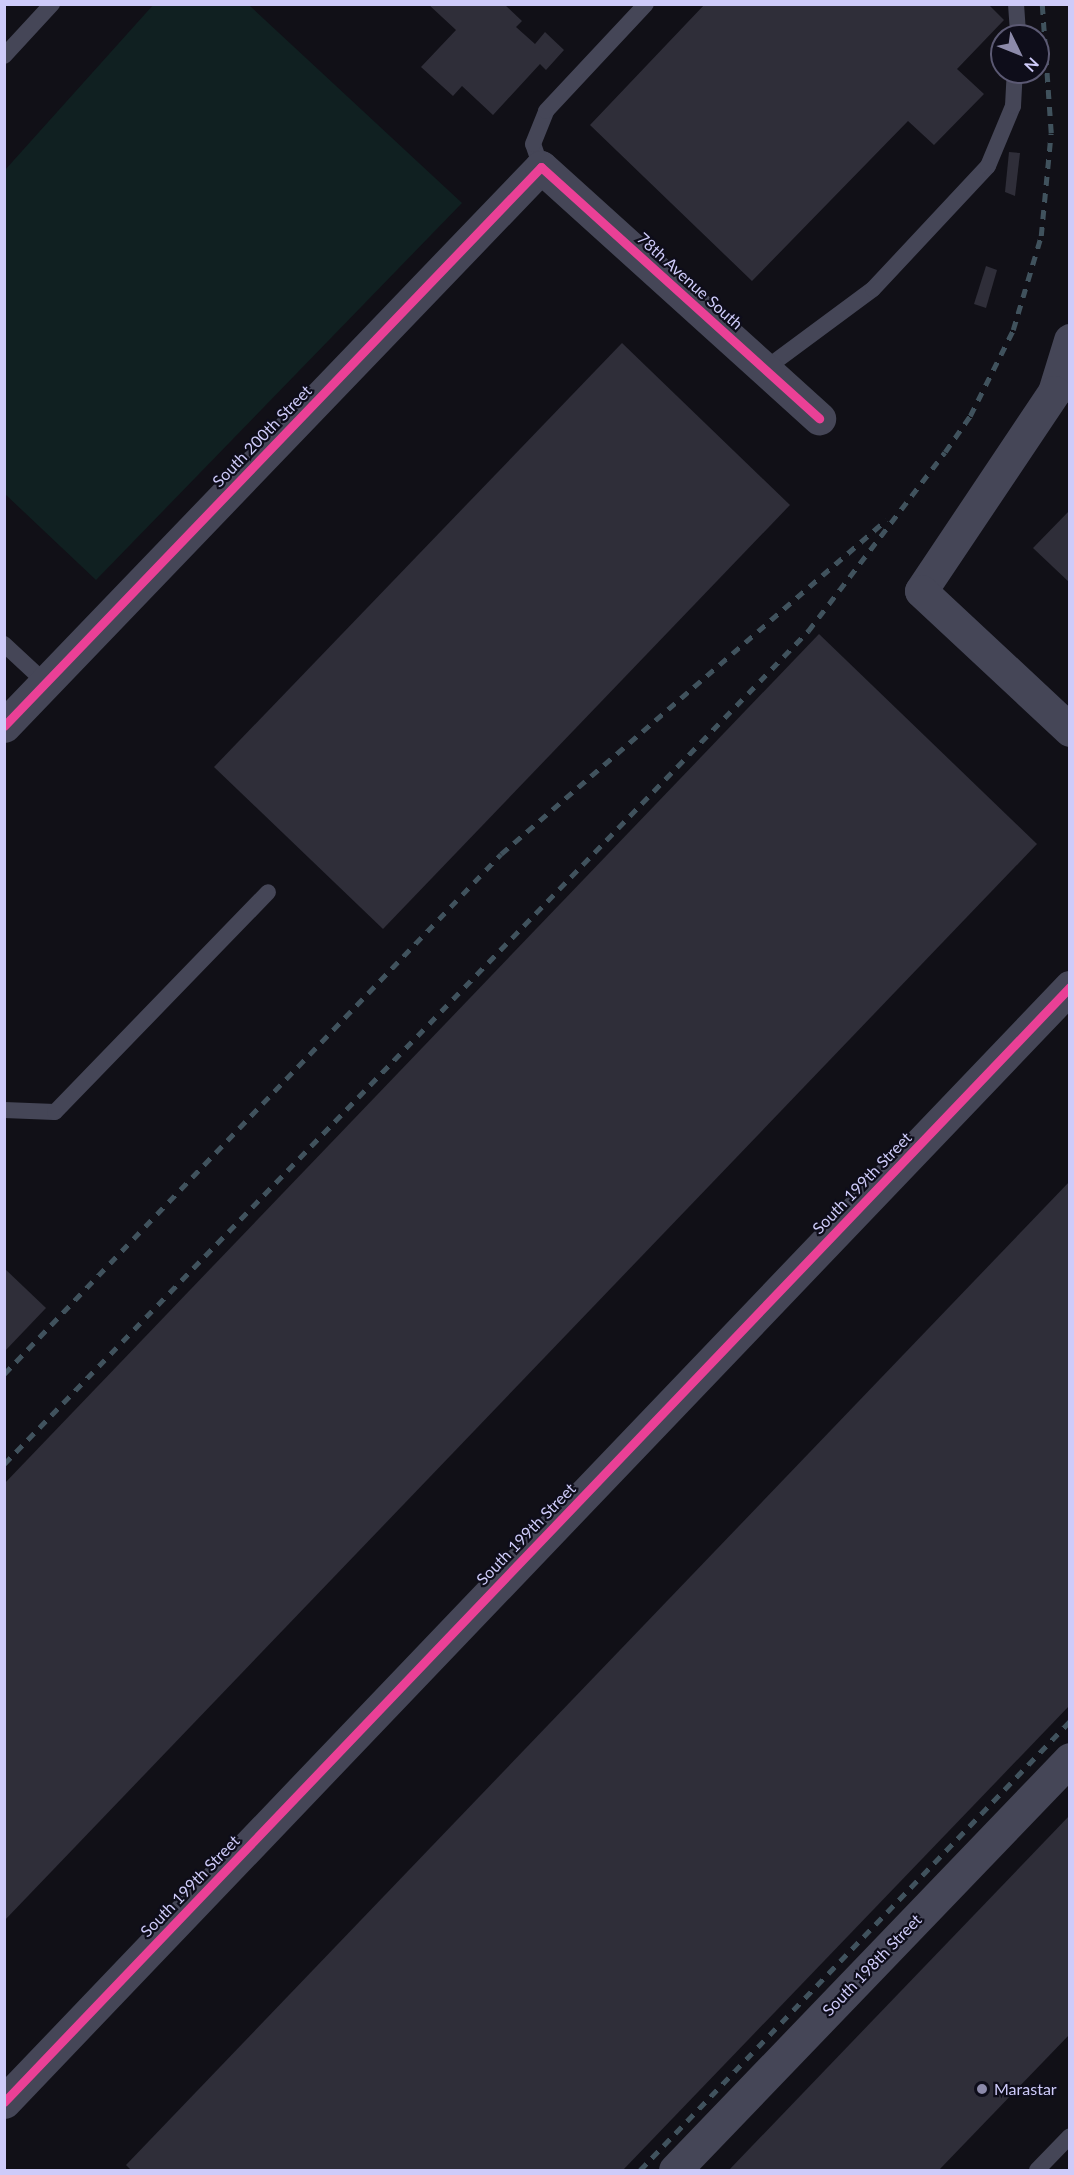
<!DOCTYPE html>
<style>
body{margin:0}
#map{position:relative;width:1074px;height:2175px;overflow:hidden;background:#111017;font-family:Lato,sans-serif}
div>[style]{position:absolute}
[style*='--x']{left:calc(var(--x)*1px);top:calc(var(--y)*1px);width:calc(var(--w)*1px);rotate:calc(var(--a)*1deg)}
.green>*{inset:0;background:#102021}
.building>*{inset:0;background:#2f2e39}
.service>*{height:16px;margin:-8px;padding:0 8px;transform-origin:8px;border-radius:8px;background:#454657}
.minor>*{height:33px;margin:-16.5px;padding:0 16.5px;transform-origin:16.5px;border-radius:16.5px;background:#454657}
.rail>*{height:4.5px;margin-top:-2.25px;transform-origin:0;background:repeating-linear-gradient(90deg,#40525d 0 9px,transparent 0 17px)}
.cycleway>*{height:9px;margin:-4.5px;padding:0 4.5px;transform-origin:4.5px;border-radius:4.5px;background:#ea4096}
.dots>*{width:16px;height:16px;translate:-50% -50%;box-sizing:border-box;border:3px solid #0e0d1a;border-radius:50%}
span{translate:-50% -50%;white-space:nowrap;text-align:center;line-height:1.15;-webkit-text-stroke:4.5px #0e0d1a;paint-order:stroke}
.street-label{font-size:16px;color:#cecbf9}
.poi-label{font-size:16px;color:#cecbf9}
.left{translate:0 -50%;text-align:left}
.frame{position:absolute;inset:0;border:6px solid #cecbf9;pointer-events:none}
.north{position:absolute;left:990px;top:24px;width:60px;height:60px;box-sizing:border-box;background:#0e0d1a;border:2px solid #5b5973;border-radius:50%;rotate:133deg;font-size:16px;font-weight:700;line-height:24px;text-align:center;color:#cecbf9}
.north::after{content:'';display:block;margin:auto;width:21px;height:27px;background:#8c8aaa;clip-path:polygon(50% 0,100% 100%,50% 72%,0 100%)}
</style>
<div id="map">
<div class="green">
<i style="clip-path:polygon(154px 4px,249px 5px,462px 203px,96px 580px,5px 494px,5px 170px)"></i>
</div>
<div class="building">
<i style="clip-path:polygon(428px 4px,504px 4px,522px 21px,516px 27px,535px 44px,545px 32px,564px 50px,546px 70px,540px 64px,493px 115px,462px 86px,453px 96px,421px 67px,456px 30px)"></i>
<i style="clip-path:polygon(705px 4px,988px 4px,1004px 20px,957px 69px,984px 94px,934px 145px,908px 121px,752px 281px,590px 125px)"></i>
<i style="clip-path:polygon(1009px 152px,1020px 153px,1015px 196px,1005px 192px)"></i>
<i style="clip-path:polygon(986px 266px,997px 270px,986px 308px,974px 304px)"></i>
<i style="clip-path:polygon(622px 343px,790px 505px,383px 929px,214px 767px)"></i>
<i style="clip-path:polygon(1070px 510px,1070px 583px,1033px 548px)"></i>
<i style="clip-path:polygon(819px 634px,1037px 844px,4px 1921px,4px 1484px)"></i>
<i style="clip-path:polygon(1070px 1181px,1070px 1705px,623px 2170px,131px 2170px,126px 2165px)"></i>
<i style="clip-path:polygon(4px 1268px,46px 1308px,4px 1352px)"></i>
<i style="clip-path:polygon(1070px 1815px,1070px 2034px,939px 2170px,729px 2170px)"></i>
</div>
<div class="service">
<i style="--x:1016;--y:4;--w:32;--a:86"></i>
<i style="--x:4;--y:56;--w:71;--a:-47.3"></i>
<i style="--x:541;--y:167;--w:24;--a:-109"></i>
<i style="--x:533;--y:144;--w:35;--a:-68"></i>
<i style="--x:546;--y:111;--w:146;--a:-46.9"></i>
<i style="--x:765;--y:369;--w:134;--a:-36.5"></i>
<i style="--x:873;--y:289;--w:168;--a:-46.9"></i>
<i style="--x:988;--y:166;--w:65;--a:-67.4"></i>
<i style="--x:1013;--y:106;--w:34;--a:-87"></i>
<i style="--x:4;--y:644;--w:57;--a:42.9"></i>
<i style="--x:4;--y:1110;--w:51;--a:2.2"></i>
<i style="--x:55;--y:1112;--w:306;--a:-45.9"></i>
<i style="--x:1037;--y:2170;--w:47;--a:-45.9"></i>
</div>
<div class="minor">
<i style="--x:1070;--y:340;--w:54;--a:107.1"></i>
<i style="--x:1054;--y:392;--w:239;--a:123.8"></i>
<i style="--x:921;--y:591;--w:204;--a:43"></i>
<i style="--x:4;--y:726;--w:775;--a:-46.15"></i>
<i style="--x:541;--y:167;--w:375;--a:42.1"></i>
<i style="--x:4;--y:2102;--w:1543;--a:-46.29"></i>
<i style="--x:675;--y:2170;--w:570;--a:-46.14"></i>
</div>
<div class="rail">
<i style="--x:4;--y:1374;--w:719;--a:-46.3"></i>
<i style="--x:501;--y:854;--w:510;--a:-40.94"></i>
<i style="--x:4;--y:1464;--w:1158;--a:-46.01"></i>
<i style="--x:808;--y:631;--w:225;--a:-52.6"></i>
<i style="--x:945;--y:452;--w:44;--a:-55.2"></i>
<i style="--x:970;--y:416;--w:96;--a:-63.4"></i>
<i style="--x:1013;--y:330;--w:98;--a:-73.4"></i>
<i style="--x:1041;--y:236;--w:103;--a:-84.5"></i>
<i style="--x:1051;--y:133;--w:129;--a:-94"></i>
<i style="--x:640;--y:2170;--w:622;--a:-46.24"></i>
</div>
<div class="cycleway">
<i style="--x:4;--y:726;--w:775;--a:-46.15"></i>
<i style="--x:541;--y:167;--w:375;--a:42.1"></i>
<i style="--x:4;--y:2102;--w:1543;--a:-46.29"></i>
</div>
<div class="dots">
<i style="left:982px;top:2089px;background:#8c8aaa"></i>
</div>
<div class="street-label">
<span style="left:690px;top:281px;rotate:42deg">78th Avenue South</span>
<span style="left:262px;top:436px;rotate:-46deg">South 200th Street</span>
<span style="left:862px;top:1183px;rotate:-46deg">South 199th Street</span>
<span style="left:526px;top:1534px;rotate:-46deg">South 199th Street</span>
<span style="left:190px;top:1886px;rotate:-46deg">South 199th Street</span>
<span style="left:872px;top:1965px;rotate:-46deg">South 198th Street</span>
</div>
<div class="poi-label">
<span class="left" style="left:994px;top:2089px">Marastar</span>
</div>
<div class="frame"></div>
<div class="north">N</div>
</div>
